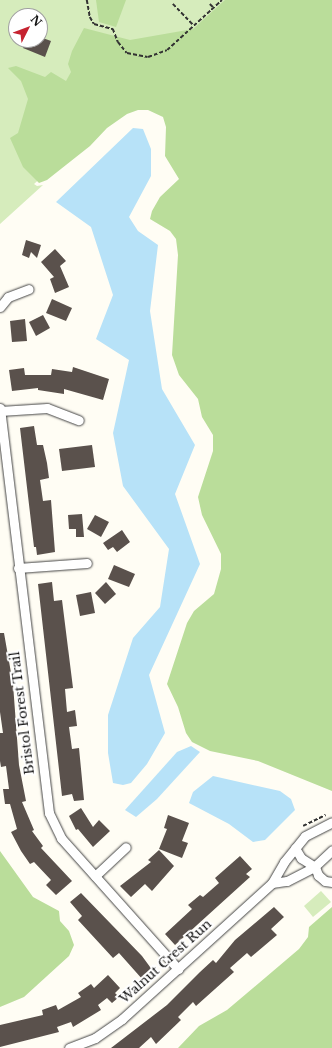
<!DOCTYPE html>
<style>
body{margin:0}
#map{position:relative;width:332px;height:1048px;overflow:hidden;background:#fffdf4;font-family:"Libre Baskerville",serif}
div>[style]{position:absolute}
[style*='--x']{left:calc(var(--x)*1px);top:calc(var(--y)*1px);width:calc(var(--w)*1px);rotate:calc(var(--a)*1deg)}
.green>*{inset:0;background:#d6ecbc}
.forest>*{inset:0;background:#badd9a}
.water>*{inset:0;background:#b7e2f8}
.building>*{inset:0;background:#5a514c}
.path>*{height:1.5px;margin-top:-0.75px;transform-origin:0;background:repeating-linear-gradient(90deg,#333 0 4px,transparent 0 6px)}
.roads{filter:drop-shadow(0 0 1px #444) drop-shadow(0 0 1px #444)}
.minor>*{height:9px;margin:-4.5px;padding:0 4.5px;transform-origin:4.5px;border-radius:4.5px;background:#fff}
span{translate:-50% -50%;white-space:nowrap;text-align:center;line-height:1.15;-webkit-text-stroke:4px #fff;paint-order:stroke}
.street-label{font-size:13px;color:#111}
.north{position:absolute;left:8px;top:8px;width:40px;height:40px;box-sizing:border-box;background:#fff;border:1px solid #a0a0a0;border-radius:50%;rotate:48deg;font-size:11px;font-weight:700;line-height:16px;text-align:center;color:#111}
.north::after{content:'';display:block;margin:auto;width:14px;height:18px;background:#c62330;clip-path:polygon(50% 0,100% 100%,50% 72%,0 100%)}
</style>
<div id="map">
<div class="green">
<i style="clip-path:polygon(evenodd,0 0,236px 0,34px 184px,37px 186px,43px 185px,0 224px,0 0,16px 16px,40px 16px,40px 40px,16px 40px,16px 16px)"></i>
<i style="clip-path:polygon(321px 891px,331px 902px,313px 917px,304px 906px)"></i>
</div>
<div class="forest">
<i style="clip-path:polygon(96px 0,126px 0,116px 27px,99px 22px)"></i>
<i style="clip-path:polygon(225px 0,332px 0,332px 791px,258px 761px,210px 751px,192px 742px,186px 733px,178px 707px,167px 684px,187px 623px,194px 611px,214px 594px,221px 569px,221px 554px,202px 515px,198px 497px,213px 451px,213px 435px,202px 417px,198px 399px,179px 375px,172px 355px,178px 255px,176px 239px,170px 231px,150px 219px,152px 211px,160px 197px,179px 179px,165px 156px,166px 127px,163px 117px,148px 110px,138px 110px,127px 114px,107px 128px,90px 146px,47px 180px,39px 183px,23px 167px,10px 138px,18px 133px,28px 99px,21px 81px,8px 68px,16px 66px,45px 77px,51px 72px,66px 81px,71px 72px,68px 64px,72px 51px,84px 28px,130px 40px,193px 29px)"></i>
<i style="clip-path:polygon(0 851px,33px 897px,59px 911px,60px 921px,69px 931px,74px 945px,69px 956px,24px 997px,0 1007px)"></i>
<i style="clip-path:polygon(332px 907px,332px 1048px,178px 1048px,199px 1026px,227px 1010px,299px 949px,308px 937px,309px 927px)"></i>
</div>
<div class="water">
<i style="clip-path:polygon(133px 128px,143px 129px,151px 149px,151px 176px,129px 217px,138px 231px,158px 245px,150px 311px,162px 389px,195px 445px,175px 494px,200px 564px,149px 675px,165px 733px,147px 764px,131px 783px,123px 785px,113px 783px,108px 753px,108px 715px,133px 638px,160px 607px,169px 549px,123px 486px,113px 433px,129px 360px,96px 339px,113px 295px,91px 227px,56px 202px)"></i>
<i style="clip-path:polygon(191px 746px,200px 752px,157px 799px,136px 817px,125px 810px,177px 752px)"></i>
<i style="clip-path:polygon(213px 776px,280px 791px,291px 799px,295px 810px,265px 840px,253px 842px,229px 824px,189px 803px,193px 792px)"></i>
</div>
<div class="building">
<i style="clip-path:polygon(40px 37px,51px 41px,45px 57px,23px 48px,26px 40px,40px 40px)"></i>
<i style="clip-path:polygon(26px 240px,41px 245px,37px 258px,31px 252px,29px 258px,22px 255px)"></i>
<i style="clip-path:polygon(55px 249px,66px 261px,60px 266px,69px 287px,55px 293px,50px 279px,54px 277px,41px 262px)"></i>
<i style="clip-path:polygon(52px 299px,72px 308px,66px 321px,46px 313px)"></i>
<i style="clip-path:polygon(43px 315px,50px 328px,36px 336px,29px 322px)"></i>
<i style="clip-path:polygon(25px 319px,27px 341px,12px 342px,10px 321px)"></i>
<i style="clip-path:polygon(73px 367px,109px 379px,103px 400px,64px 389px,64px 394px,38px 390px,38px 388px,12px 391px,9px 370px,24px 368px,25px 375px,51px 375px,52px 369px,72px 372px)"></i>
<i style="clip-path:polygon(34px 426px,37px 445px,43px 445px,47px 463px,49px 478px,40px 480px,43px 501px,51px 500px,55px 552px,37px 555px,36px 547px,34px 547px,20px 428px)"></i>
<i style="clip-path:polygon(92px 445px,95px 467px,62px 471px,59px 449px)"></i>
<i style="clip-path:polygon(82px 514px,84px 537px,76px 537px,76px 529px,69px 529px,68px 515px)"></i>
<i style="clip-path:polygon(95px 515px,109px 522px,101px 537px,87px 529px)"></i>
<i style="clip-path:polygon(122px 530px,130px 542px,117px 552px,113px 547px,108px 550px,103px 543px)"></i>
<i style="clip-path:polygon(114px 565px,135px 574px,129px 587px,108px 579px)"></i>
<i style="clip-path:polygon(52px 582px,54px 601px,62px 600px,73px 688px,65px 689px,67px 712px,75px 710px,77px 726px,69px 727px,72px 749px,79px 748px,84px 800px,74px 801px,72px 794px,62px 796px,38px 584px)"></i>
<i style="clip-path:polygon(106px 582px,116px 594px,105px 604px,95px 593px)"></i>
<i style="clip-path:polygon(91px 592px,95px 613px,80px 616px,76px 595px)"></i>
<i style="clip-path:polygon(0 633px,4px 633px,13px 684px,19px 765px,26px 801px,22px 802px,34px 830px,32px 831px,43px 846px,41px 848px,72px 881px,56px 895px,46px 885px,51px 880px,34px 862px,30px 864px,21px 851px,11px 832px,17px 829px,10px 804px,5px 804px,3px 789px,9px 789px,6px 766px,1px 767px,0 761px,0 733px,3px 733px,0 712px)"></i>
<i style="clip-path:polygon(81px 808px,93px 827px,99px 820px,110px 831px,93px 847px,78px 829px,76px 830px,69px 816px)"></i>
<i style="clip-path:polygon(168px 815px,189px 823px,182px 841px,188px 843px,182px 858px,159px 849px,167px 829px,164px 828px)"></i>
<i style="clip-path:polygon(159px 850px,174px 866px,152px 891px,145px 884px,131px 897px,120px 886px,151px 862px,148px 860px)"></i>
<i style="clip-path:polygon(240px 856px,252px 869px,246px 874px,250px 877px,175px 945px,165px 934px,192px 909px,188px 905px,200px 895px,203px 897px,219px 883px,215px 878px)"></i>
<i style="clip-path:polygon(81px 893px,142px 956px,153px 971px,143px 980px,119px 953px,113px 958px,78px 920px,82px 916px,70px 902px)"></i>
<i style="clip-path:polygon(274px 907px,284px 917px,271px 929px,277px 935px,251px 957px,247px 953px,230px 968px,234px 972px,196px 1006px,193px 1002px,178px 1017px,181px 1020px,156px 1044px,151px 1037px,139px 1048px,111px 1048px,167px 1005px,200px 972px,213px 960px,216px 963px,235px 940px)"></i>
<i style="clip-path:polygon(108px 975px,120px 988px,115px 993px,119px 997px,112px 1003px,107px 998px,98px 1005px,101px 1010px,73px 1027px,71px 1022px,57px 1027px,59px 1032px,0 1047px,0 1025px,43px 1015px,42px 1010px,56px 1005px,58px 1010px,81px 997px,78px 993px,91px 984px,94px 988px)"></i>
</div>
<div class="path">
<i style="--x:87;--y:0;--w:17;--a:80"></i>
<i style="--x:90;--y:17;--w:8;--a:60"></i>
<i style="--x:94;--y:24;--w:20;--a:15"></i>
<i style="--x:113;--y:29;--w:14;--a:69"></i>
<i style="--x:118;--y:42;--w:14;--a:51"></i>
<i style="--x:127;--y:53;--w:21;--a:11"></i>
<i style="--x:148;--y:57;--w:20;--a:-20"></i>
<i style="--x:167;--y:50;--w:74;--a:-42.3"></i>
<i style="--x:173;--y:4;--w:30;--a:46"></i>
<i style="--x:210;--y:4;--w:6;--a:45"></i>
<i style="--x:303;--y:826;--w:25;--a:-26"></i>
</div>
<div class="roads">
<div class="minor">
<i style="--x:0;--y:307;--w:13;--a:-51"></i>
<i style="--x:8;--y:297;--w:22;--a:-21"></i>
<i style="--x:0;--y:408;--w:408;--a:83.1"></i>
<i style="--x:49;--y:813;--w:28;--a:64"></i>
<i style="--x:61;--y:838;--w:176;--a:48.2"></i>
<i style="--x:0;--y:411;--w:47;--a:-3.7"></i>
<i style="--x:47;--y:408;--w:34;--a:21"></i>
<i style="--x:18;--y:568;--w:69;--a:-4.1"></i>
<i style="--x:295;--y:848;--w:12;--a:59"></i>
<i style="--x:301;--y:858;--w:17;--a:33"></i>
<i style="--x:315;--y:867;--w:9;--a:69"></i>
<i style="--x:318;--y:875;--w:9;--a:41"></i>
<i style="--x:325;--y:881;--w:7;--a:8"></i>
<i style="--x:95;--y:876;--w:42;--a:-43.1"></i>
<i style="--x:272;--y:883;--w:15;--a:-8"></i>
<i style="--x:287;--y:881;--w:29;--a:-27"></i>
<i style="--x:313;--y:868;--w:26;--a:-43"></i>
<i style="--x:69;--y:1048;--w:28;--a:-21"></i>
<i style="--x:95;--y:1038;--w:33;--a:-35"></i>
<i style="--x:122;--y:1019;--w:202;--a:-42.2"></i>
<i style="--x:272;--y:883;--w:24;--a:-60"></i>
<i style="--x:284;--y:862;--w:33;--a:-51"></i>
<i style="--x:305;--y:836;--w:30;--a:-27"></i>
</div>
</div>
<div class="street-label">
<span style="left:23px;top:713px;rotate:-97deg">Bristol Forest Trail</span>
<span style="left:166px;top:962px;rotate:-42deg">Walnut Crest Run</span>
</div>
<div class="north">N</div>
</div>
